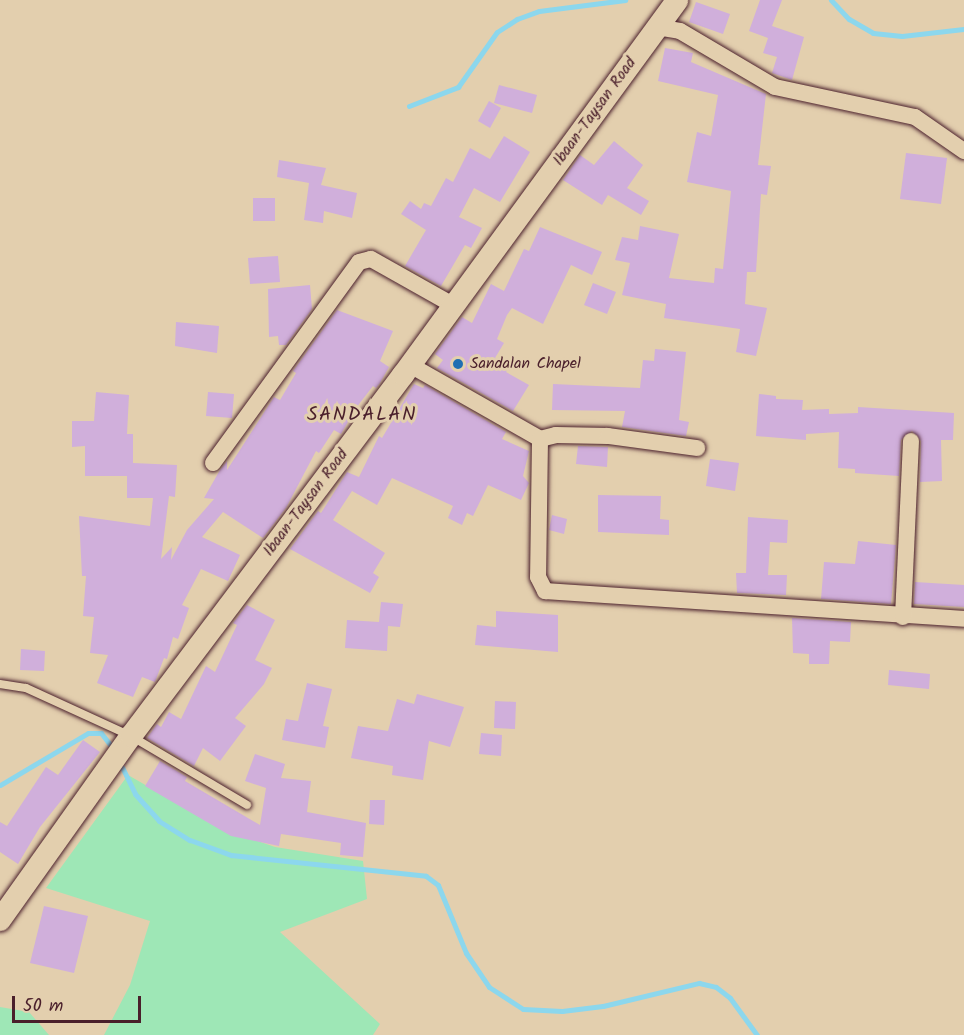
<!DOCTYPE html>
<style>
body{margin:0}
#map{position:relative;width:964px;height:1035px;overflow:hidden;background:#e3cfae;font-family:Kalam,sans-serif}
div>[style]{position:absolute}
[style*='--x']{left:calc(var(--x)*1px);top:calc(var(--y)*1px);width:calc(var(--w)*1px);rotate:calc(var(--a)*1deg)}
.green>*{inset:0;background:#9ee7b6}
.stream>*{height:5px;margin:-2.5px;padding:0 2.5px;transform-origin:2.5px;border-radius:2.5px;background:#8cd7ed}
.building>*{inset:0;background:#d0afdb}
.roads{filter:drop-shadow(0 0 2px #4a1f2b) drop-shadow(0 0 2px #4a1f2b)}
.lane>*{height:8px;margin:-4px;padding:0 4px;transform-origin:4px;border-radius:4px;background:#e3cfae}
.street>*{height:16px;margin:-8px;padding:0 8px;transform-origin:8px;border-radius:8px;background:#e3cfae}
.secondary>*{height:22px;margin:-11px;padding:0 11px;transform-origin:11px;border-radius:11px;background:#e3cfae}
.dots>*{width:16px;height:16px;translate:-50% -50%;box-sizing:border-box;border:3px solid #e3cfae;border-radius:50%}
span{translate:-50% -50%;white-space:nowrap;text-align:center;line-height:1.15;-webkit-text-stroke:6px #e3cfae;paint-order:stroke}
.street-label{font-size:16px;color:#4a1f2b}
.poi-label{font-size:16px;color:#4a1f2b}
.left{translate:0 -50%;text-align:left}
.quarter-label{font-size:20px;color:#4a1f2b;letter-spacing:1.5px}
.scale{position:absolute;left:12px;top:996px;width:129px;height:27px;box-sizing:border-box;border:3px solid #4a1f2b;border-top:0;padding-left:8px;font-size:18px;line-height:21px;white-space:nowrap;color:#4a1f2b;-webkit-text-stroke:4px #e3cfae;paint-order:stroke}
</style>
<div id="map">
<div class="green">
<i style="clip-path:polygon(128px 775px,222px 829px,275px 847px,363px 861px,367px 899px,280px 932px,380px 1024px,373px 1035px,104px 1035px,130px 985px,150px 921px,46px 888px)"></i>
<i style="clip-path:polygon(0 1007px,29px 1012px,49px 1035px,0 1035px)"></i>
</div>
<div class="stream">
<i style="--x:831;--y:0;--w:26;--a:47"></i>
<i style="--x:849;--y:19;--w:28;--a:30"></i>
<i style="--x:873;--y:33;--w:29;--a:6"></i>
<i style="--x:902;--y:36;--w:62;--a:-6.4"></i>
<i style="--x:409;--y:106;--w:53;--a:-21.2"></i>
<i style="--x:458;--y:87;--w:67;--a:-54.7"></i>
<i style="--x:497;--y:32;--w:24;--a:-33"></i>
<i style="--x:517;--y:19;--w:23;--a:-20"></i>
<i style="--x:539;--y:11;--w:87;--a:-7.3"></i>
<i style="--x:122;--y:767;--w:30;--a:64"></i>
<i style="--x:135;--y:794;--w:36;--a:48"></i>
<i style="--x:159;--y:821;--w:36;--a:32"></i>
<i style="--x:190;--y:840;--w:44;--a:20.1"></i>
<i style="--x:231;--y:855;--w:196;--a:6.1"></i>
<i style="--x:426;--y:876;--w:15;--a:37"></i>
<i style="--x:438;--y:885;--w:74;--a:67.6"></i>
<i style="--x:466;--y:953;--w:41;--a:55.9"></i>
<i style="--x:489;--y:987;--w:40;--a:32.9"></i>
<i style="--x:523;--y:1009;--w:39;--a:3"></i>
<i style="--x:562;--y:1011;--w:41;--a:-7"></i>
<i style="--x:603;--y:1006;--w:99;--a:-13.5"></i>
<i style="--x:699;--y:983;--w:17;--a:13"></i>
<i style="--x:716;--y:987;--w:18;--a:38"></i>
<i style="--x:730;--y:998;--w:46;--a:53.9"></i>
<i style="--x:0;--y:785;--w:102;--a:-30.6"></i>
<i style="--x:88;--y:733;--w:13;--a:0"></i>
<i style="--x:101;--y:733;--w:16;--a:52"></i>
</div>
<div class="building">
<i style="clip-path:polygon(760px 0,782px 0,772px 26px,804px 37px,792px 80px,772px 73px,777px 57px,763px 53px,768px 38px,749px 31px)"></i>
<i style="clip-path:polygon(696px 2px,730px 14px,723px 34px,689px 22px)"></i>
<i style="clip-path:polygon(665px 48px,693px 53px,691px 62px,766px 94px,758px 165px,771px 166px,767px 195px,761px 194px,756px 272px,747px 272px,745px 304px,767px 308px,756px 356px,736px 352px,740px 329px,664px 318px,666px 304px,622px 295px,630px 263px,615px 260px,622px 237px,638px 240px,640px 226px,679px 234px,669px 278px,714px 283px,715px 268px,723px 269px,731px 191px,687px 182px,697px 132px,711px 136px,718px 95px,658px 81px)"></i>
<i style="clip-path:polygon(499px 85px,537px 95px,532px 113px,494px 103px)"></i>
<i style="clip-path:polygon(489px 101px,501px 108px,490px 128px,478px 121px)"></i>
<i style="clip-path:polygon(504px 136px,530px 152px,500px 202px,474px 188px,459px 217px,482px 228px,471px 248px,465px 245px,441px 286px,405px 266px,426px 230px,401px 214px,410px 201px,421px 209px,424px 203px,431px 206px,446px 178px,453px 182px,470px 148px,490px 159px)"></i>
<i style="clip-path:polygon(614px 141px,643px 165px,627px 188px,649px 201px,641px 215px,608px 195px,602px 205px,563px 180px,580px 155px,594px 165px)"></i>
<i style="clip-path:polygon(906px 153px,947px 158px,941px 204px,900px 199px)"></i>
<i style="clip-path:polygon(279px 160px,326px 168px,321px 185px,357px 193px,352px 218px,324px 211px,323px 223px,304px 220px,309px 183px,277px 177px)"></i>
<i style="clip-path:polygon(253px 198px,275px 198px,275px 221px,253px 221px)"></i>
<i style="clip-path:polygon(540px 227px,602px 252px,592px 275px,571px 265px,543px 324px,512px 308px,507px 315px,497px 339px,504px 343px,495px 358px,509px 368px,506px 372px,529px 385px,513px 411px,437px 368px,443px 360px,435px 354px,462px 317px,472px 323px,491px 284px,504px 291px,524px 249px,529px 251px)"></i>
<i style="clip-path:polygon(278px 256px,280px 282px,250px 284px,248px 258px)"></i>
<i style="clip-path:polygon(593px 283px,616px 292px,607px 314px,584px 305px)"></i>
<i style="clip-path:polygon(310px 285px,312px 309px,286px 345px,279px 345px,278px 336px,269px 337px,268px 289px)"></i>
<i style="clip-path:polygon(337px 310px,393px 331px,380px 361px,389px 367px,380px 383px,376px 388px,373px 386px,356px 408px,341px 434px,334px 430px,319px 453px,316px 451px,286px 508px,263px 538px,223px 512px,202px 537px,240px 555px,228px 581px,201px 569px,182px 605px,189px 608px,178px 639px,173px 637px,167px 659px,164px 658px,155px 682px,142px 677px,133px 697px,97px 683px,108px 655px,90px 653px,94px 617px,83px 616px,86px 576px,82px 576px,79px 516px,150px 526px,153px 498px,127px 498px,127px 476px,85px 476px,85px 446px,72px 447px,72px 421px,94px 421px,96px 392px,129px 395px,127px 434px,133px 434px,133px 463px,177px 465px,175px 497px,169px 496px,161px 559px,172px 547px,171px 560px,187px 530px,214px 499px,204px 498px,220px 470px,227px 461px,227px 470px,274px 397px,280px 400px,296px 373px,293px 371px)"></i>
<i style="clip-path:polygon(176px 322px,219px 326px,217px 353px,175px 346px)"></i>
<i style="clip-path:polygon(655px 349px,686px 352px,679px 420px,689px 422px,686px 436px,622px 427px,625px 411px,552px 410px,553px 384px,640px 388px,643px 360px,654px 361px)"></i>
<i style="clip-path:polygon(414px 384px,423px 388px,425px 385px,506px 432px,502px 439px,529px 451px,523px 476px,529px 483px,521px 500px,488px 485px,473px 516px,467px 513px,462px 525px,448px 518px,453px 506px,392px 478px,377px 505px,352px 491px,333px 520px,385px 553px,373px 573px,379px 577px,370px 593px,290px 549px,318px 511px,321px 513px,347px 472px,359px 477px,379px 436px,382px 438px)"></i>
<i style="clip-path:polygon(208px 392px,234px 394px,232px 418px,206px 416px)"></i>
<i style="clip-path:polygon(759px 394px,776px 396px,776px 399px,803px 400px,802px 410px,829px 409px,829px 414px,858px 413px,858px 407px,954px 413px,953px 440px,941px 440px,942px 481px,920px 482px,921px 441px,912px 431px,901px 440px,899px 476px,855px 473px,855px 469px,838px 468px,839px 432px,806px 434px,806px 440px,756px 436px)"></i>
<i style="clip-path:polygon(578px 446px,608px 447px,607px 467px,576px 464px)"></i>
<i style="clip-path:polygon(710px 459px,739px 463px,735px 491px,706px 486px)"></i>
<i style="clip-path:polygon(598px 495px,661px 496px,660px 519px,669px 520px,669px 535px,598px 532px)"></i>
<i style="clip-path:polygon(552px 515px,567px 519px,564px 534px,549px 530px)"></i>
<i style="clip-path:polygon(748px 517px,788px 520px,787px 543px,770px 542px,768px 575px,787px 575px,786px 595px,737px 593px,736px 573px,746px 573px)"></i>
<i style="clip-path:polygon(858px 541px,896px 545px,891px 604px,821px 599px,824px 562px,855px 564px)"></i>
<i style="clip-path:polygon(915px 582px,964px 585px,964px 607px,914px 604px)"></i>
<i style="clip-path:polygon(381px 602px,403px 604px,400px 627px,388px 626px,387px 651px,345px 648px,347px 620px,379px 622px)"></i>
<i style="clip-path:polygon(247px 605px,275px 620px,255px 660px,272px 668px,264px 684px,235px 718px,246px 726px,220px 761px,203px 748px,194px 766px,147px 738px,157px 724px,161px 727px,169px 712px,181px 719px,206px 666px,215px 672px,237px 625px,233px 623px)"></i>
<i style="clip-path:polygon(496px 611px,558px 615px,558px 652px,475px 645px,477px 625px,496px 627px)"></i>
<i style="clip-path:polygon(792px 618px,851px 622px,850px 642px,830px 641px,829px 664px,809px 664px,809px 654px,793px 653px)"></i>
<i style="clip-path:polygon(21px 649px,45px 651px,44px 671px,20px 670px)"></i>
<i style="clip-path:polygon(889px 670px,930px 674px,929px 689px,888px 685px)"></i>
<i style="clip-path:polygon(307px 683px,332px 689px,323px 726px,329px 727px,325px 748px,282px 740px,286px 719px,298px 721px)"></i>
<i style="clip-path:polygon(417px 694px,464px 707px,450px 747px,429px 741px,423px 780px,392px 775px,393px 766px,351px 758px,358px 726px,388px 731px,397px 699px,414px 704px)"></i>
<i style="clip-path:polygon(495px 701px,516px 702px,515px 729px,494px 728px)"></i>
<i style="clip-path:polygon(481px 733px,502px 735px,501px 756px,479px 754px)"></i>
<i style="clip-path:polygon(83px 740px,100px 752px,40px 827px,18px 864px,0 852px,0 822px,7px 826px,46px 767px,58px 775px)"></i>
<i style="clip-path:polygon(255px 754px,285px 764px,281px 778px,311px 781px,307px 812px,366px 823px,363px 857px,340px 855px,341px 843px,281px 834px,279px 846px,231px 836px,145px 786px,160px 761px,187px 777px,185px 781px,260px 825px,266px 788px,245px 781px)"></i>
<i style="clip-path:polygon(370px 800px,385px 800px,384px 825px,369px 824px)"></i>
<i style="clip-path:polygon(44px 906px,88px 916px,74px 973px,30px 963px)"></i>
</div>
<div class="roads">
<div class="lane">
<i style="--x:0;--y:684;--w:26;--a:9"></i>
<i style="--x:26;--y:688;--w:115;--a:24.6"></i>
<i style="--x:131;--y:736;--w:135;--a:30.7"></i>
</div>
<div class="street">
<i style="--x:657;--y:27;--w:23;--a:10"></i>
<i style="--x:680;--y:31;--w:110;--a:30.5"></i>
<i style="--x:775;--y:87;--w:143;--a:12.1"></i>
<i style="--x:915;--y:117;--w:60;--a:34.8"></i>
<i style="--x:410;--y:365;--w:150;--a:29.6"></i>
<i style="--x:540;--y:439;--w:138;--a:90.8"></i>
<i style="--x:538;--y:577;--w:16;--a:63"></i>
<i style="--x:545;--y:591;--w:420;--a:3.8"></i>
<i style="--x:540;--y:439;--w:16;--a:-14"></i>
<i style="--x:556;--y:435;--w:52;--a:1.1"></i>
<i style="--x:608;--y:436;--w:90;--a:7.7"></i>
<i style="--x:213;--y:463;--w:248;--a:-54"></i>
<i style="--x:359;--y:262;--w:12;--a:-14"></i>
<i style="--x:371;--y:259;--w:94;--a:29.3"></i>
<i style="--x:903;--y:617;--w:176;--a:-87.4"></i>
</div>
<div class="secondary">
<i style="--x:0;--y:920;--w:226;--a:-54.6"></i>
<i style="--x:131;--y:736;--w:452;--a:-53"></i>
<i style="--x:403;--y:375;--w:464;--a:-53.8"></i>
</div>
</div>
<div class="dots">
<i style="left:458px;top:364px;background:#1f6fb2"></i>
</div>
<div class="street-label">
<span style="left:595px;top:112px;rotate:-54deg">Ibaan-Taysan Road</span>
<span style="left:306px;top:503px;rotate:-53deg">Ibaan-Taysan Road</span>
</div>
<div class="poi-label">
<span class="left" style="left:470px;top:364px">Sandalan Chapel</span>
</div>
<div class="quarter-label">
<span style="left:362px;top:415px">SANDALAN</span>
</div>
<div class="scale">50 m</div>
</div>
